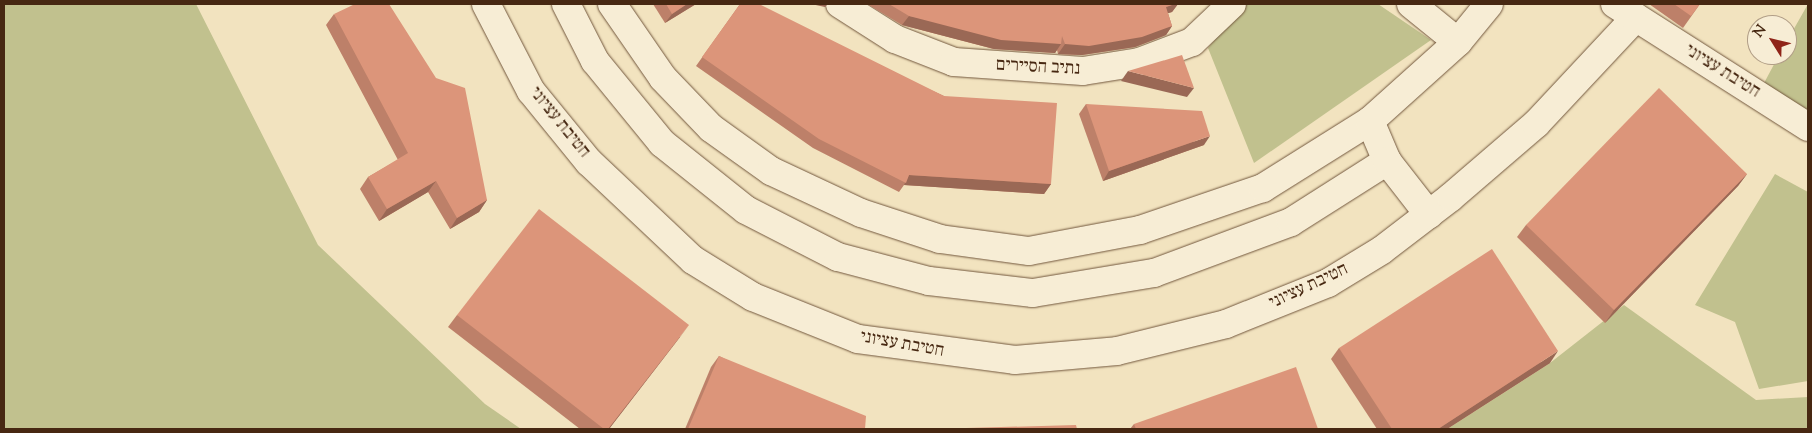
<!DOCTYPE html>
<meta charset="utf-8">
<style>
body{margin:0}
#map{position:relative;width:1812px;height:433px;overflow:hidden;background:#f2e3bf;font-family:"Sorts Mill Goudy","Frank Ruhl Libre",serif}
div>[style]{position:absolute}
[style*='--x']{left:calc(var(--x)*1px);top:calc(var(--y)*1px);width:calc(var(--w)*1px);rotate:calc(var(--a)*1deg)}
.green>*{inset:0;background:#c1c18e}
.roads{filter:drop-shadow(0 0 1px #72573d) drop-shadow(0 0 1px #72573d)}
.minor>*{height:28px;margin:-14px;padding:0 14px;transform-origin:14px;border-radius:14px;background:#f7edd5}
.wall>*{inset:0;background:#bd8069}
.shaded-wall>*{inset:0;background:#9a6855}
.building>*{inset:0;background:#dc957a}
span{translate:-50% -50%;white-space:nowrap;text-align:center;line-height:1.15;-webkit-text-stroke:5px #f7edd5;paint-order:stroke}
.street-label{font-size:18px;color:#472812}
.frame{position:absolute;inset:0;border:5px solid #472812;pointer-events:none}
.north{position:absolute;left:1747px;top:15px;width:50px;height:50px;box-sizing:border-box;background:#f7edd5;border:1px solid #b19e87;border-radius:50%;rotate:306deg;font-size:14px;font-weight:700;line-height:20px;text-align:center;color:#472812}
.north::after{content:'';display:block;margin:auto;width:18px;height:22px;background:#8f2418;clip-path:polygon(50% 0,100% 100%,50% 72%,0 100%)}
</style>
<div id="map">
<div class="green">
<i style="clip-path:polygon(4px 4px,196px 4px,318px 245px,485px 404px,521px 429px,4px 429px)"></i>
<i style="clip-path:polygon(1244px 4px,1378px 4px,1431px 40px,1254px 163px,1208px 48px)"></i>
<i style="clip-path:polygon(1808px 4px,1808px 112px,1763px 85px,1779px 55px,1787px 55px,1787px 41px)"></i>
<i style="clip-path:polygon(1775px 174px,1808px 192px,1808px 381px,1759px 389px,1735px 322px,1695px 305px)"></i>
<i style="clip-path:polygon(1624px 305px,1756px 400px,1808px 397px,1808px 429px,1447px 429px,1550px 363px)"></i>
</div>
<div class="roads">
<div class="minor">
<i style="--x:486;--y:4;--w:98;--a:62.7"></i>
<i style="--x:531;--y:91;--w:92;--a:50.8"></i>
<i style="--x:589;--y:162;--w:143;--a:43.3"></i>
<i style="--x:693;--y:260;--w:70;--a:31.7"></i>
<i style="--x:753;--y:297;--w:113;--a:21.8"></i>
<i style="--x:858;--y:339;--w:158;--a:7.6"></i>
<i style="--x:1015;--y:360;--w:102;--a:-5"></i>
<i style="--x:1117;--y:351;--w:112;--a:-13.9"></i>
<i style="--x:1226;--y:324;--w:110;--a:-21.9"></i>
<i style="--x:1328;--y:283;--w:63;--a:-31.4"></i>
<i style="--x:1382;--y:250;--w:87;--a:-37.5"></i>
<i style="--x:1451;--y:197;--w:112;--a:-40.7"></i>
<i style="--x:1536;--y:124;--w:146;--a:-46.9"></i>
<i style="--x:566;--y:4;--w:64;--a:63"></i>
<i style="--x:595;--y:61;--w:106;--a:50.7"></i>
<i style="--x:662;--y:143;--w:107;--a:38.6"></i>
<i style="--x:746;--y:210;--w:103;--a:27.1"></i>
<i style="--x:838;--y:257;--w:94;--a:14.8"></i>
<i style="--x:929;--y:281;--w:105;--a:6.6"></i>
<i style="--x:1033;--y:293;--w:123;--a:-9.4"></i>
<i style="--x:1154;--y:273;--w:146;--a:-20.4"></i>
<i style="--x:1291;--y:222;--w:114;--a:-32.4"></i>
<i style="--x:612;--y:4;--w:90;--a:55.4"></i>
<i style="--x:663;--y:78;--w:69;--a:46.2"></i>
<i style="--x:711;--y:128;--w:74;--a:35.6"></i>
<i style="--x:771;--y:171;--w:99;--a:25"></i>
<i style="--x:861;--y:213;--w:83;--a:18.2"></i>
<i style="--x:940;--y:239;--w:90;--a:7.7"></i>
<i style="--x:1029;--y:251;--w:113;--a:-10.7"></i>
<i style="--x:1140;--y:230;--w:130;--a:-18.9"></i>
<i style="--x:1263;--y:188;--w:126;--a:-32.1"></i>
<i style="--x:1370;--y:121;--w:118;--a:-41.9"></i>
<i style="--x:1458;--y:42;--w:49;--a:-50.8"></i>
<i style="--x:840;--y:4;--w:65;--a:32.5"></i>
<i style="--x:895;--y:39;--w:63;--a:21.3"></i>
<i style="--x:954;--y:62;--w:129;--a:4"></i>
<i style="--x:1083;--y:71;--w:57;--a:-9.1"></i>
<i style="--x:1139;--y:62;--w:57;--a:-20.7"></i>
<i style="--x:1192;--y:42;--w:55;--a:-43.5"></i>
<i style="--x:1411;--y:4;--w:60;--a:39"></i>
<i style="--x:1615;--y:4;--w:229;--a:32.5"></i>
<i style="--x:1370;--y:121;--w:43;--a:67"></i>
<i style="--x:1387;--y:161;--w:68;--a:52.1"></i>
</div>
</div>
<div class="wall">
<i style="clip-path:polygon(653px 4px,696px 4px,665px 23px)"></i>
<i style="clip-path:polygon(740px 4px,944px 96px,1051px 184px,1044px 194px,904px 185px,899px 192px,813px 148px,696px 66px)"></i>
<i style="clip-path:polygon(867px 4px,1178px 4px,1172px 12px,1168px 13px,1172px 26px,1166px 35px,1135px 47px,1082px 55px,1058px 54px,1057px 50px,1055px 53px,994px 49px,902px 25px)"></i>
<i style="clip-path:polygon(1649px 4px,1700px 4px,1683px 28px)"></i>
<i style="clip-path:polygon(334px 14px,487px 200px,479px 212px,450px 229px,428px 192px,379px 221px,360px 189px,368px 177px,398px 160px,326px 25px)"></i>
<i style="clip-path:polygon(1086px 104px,1204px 145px,1103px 181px,1079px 114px)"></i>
<i style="clip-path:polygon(1747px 174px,1738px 186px,1605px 323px,1517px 237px,1526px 225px)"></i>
<i style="clip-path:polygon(457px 315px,680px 337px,609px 429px,580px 429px,448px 327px)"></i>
<i style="clip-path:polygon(1339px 348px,1550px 363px,1447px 429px,1377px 429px,1331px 359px)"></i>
<i style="clip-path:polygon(719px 356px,865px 429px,685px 429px,711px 367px)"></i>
<i style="clip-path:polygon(1134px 424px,1318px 429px,1130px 429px)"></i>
</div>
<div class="shaded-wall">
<i style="clip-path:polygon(687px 4px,696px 4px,665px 23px,672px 14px)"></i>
<i style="clip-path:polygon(811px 4px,828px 4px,825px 7px)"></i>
<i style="clip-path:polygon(1175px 4px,1178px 4px,1172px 12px,1159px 16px,1166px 7px)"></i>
<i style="clip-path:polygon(909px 16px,1061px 44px,1055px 53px,994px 49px,902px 25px)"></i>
<i style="clip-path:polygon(1172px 26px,1166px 35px,1135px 47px,1082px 55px,1058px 54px,1065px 44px)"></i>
<i style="clip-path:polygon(1128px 71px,1194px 88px,1187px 97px,1121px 81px)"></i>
<i style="clip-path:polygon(1210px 136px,1204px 145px,1103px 181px,1109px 171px)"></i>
<i style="clip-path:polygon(1747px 174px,1738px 186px,1605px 323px,1614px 310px)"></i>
<i style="clip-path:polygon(909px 175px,1051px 184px,1044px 194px,904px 185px)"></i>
<i style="clip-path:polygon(436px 181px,428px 192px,379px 221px,387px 209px)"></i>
<i style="clip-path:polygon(487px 200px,479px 212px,450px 229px,457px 218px)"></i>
<i style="clip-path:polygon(689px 325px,680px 337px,609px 429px,608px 429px)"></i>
<i style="clip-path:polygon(1558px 351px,1550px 363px,1447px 429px,1438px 429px)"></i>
</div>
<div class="building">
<i style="clip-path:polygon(355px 4px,389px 4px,436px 78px,465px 88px,487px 200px,457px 218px,436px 181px,387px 209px,368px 177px,408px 153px,334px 14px)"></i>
<i style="clip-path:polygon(666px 4px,687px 4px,672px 14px)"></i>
<i style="clip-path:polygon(740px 4px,759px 4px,944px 96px,1057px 103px,1051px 184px,909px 175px,906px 183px,819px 139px,702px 57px)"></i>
<i style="clip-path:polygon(889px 4px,1175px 4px,1166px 7px,1172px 26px,1142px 37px,1089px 46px,1065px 44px,1062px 36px,1061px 44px,1001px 40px,909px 16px)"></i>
<i style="clip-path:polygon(1674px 4px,1700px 4px,1691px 16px)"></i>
<i style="clip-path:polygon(1182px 55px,1194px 88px,1128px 71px)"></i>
<i style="clip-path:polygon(1659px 88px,1747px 174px,1614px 310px,1526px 225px)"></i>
<i style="clip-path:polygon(1086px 104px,1202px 111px,1210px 136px,1109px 171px)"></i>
<i style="clip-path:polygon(539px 209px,689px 325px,608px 429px,604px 429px,457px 315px)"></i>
<i style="clip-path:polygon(1492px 249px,1558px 351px,1438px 429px,1392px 429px,1339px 348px)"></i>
<i style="clip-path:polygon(719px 356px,866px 416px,865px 429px,688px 429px)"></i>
<i style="clip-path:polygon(1296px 367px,1318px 429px,1136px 429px,1134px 424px)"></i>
<i style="clip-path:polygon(1076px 425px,1077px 429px,931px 429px)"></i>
</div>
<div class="street-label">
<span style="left:1038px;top:68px;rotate:3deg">נתיב הסיירים</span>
<span style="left:1722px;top:72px;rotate:32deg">חטיבת עציוני</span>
<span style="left:559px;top:123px;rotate:51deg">חטיבת עציוני</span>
<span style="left:1309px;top:287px;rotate:-25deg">חטיבת עציוני</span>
<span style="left:902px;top:345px;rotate:10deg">חטיבת עציוני</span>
</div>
<div class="frame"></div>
<div class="north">N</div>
</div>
